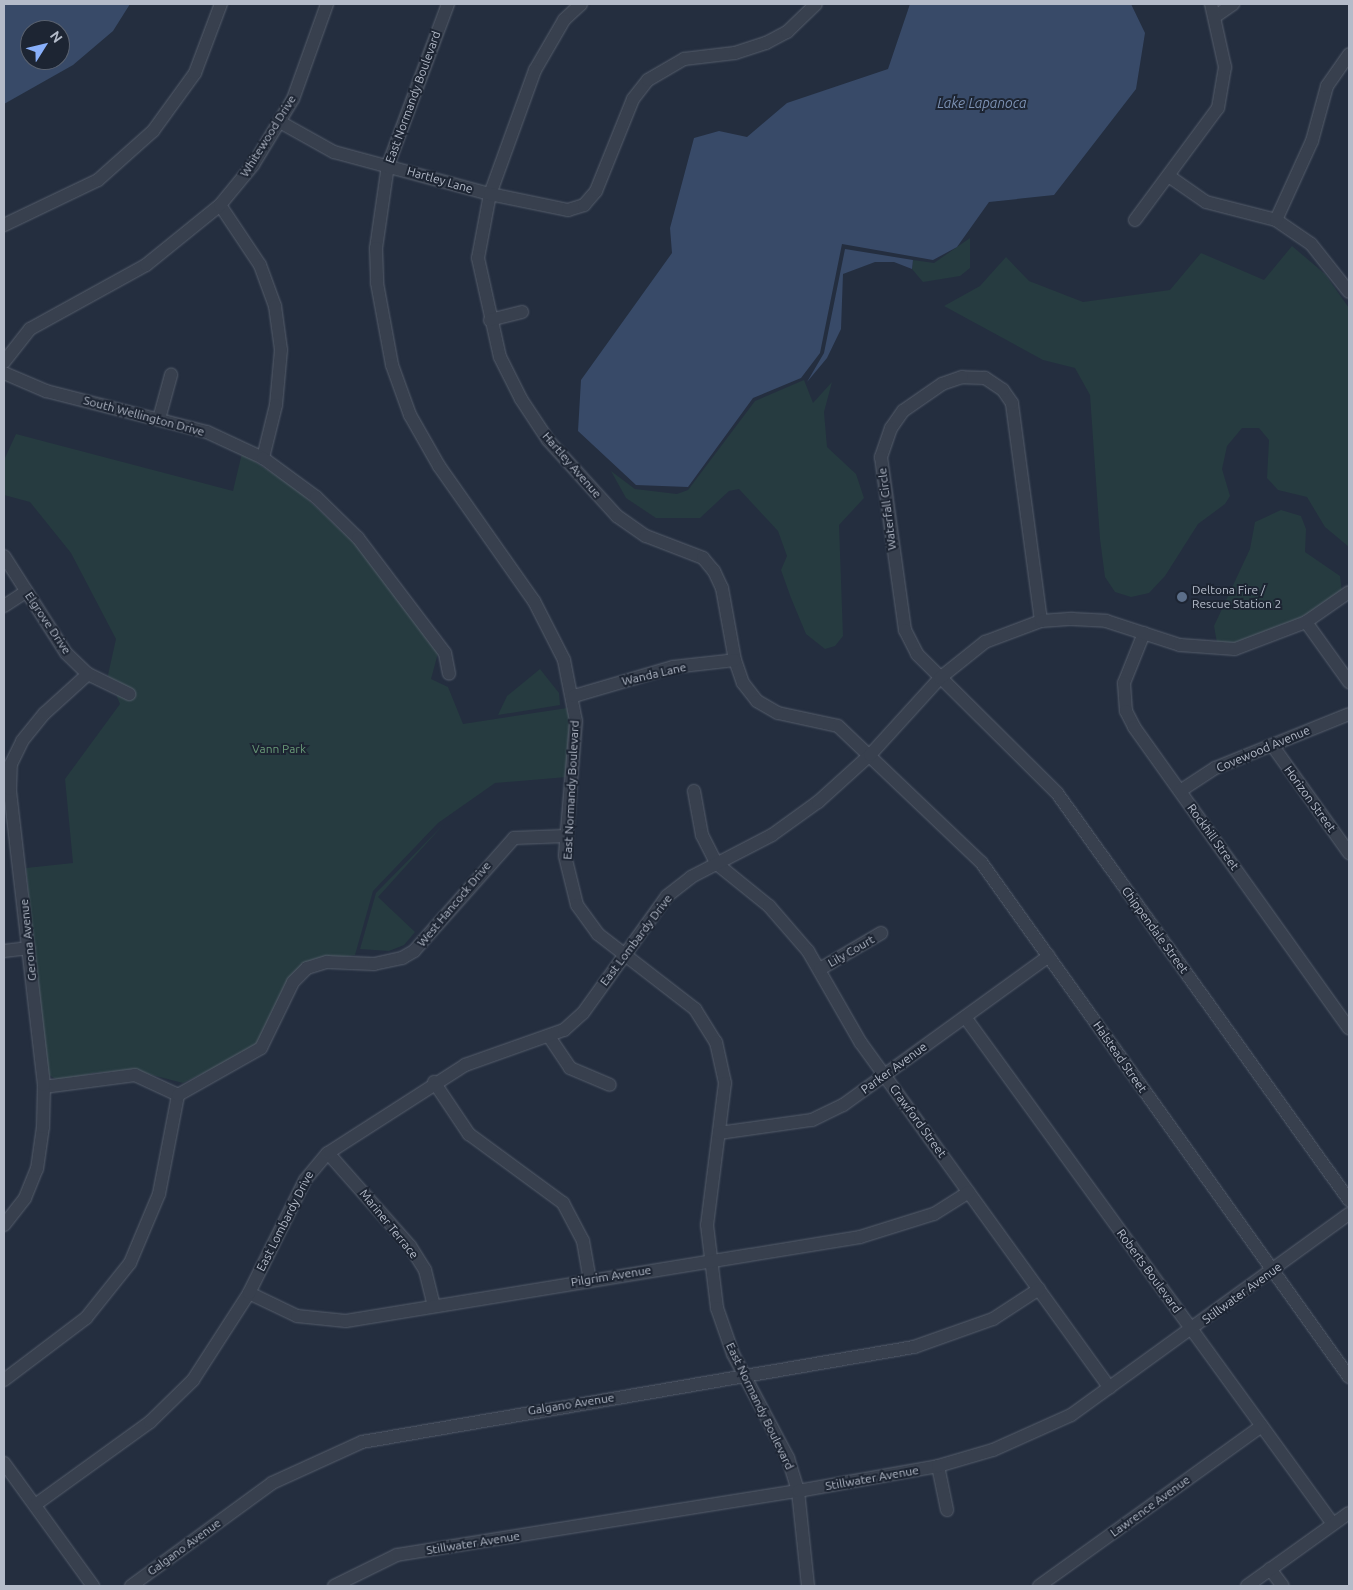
<!DOCTYPE html>
<style>
body{margin:0}
#map{position:relative;width:1353px;height:1590px;overflow:hidden;background:#242e3f;font-family:Ubuntu,sans-serif}
div>[style]{position:absolute}
[style*='--x']{left:calc(var(--x)*1px);top:calc(var(--y)*1px);width:calc(var(--w)*1px);rotate:calc(var(--a)*1deg)}
.green>*{inset:0;background:#263b40}
.water>*{inset:0;background:#384a68}
.roads{filter:drop-shadow(0 0 1px #565e6c) drop-shadow(0 0 1px #565e6c)}
.minor>*{height:12px;margin:-6px;padding:0 6px;transform-origin:6px;border-radius:6px;background:#38404e}
.dots>*{width:14px;height:14px;translate:-50% -50%;box-sizing:border-box;border:2px solid #1d2533;border-radius:50%}
span{translate:-50% -50%;white-space:nowrap;text-align:center;line-height:1.15;-webkit-text-stroke:4px #1d2533;paint-order:stroke}
.street-label{font-size:12px;color:#b4bbc9}
.poi-label{font-size:12px;color:#b4bbc9}
.left{translate:0 -50%;text-align:left}
.park-label{font-size:12px;color:#6a9b78}
.water-label{font-size:14px;color:#7b90b2;font-style:italic}
.frame{position:absolute;inset:0;border:5px solid #b4bbc9;pointer-events:none}
.north{position:absolute;left:20px;top:20px;width:50px;height:50px;box-sizing:border-box;background:#1d2533;border:1px solid #59616f;border-radius:50%;rotate:54deg;font-size:14px;font-weight:700;line-height:20px;text-align:center;color:#b4bbc9}
.north::after{content:'';display:block;margin:auto;width:18px;height:22px;background:#88affa;clip-path:polygon(50% 0,100% 100%,50% 72%,0 100%)}
</style>
<div id="map">
<div class="green">
<i style="clip-path:polygon(970px 238px,970px 268px,960px 276px,923px 282px,912px 269px,913px 260px,934px 263px)"></i>
<i style="clip-path:polygon(1292px 246px,1325px 274px,1349px 308px,1349px 547px,1325px 527px,1307px 497px,1278px 490px,1267px 478px,1269px 440px,1259px 428px,1242px 428px,1227px 446px,1222px 469px,1230px 496px,1225px 504px,1198px 524px,1165px 576px,1149px 593px,1131px 597px,1115px 592px,1105px 577px,1100px 539px,1090px 395px,1075px 368px,1043px 360px,944px 306px,980px 286px,1006px 257px,1029px 281px,1083px 302px,1170px 290px,1201px 253px,1264px 280px)"></i>
<i style="clip-path:polygon(804px 380px,813px 403px,832px 382px,824px 412px,827px 447px,856px 474px,864px 498px,839px 525px,843px 636px,835px 646px,825px 649px,806px 634px,791px 598px,781px 570px,787px 556px,778px 531px,739px 489px,729px 491px,700px 518px,656px 518px,626px 498px,611px 471px,635px 489px,677px 494px,688px 490px,755px 401px)"></i>
<i style="clip-path:polygon(16px 434px,233px 491px,242px 453px,299px 491px,359px 548px,438px 653px,431px 679px,448px 687px,463px 724px,567px 708px,570px 715px,567px 777px,495px 783px,438px 823px,373px 891px,355px 955px,308px 963px,262px 1038px,247px 1052px,183px 1083px,133px 1070px,93px 1073px,61px 1082px,47px 1074px,26px 868px,73px 863px,65px 779px,120px 704px,108px 675px,116px 639px,71px 553px,30px 502px,4px 495px,4px 460px)"></i>
<i style="clip-path:polygon(1281px 510px,1301px 516px,1306px 529px,1305px 552px,1340px 576px,1342px 592px,1296px 623px,1232px 644px,1217px 643px,1214px 626px,1250px 549px,1255px 522px)"></i>
<i style="clip-path:polygon(540px 669px,559px 693px,560px 705px,498px 715px,507px 696px)"></i>
<i style="clip-path:polygon(444px 824px,378px 897px,415px 932px,404px 945px,389px 951px,360px 949px,376px 893px)"></i>
</div>
<div class="water">
<i style="clip-path:polygon(evenodd,4px 4px,130px 4px,113px 31px,73px 65px,4px 104px,4px 4px,30px 30px,60px 30px,60px 60px,30px 60px,30px 30px)"></i>
<i style="clip-path:polygon(910px 4px,1131px 4px,1145px 33px,1136px 89px,1054px 195px,989px 202px,957px 247px,933px 260px,842px 244px,820px 353px,801px 378px,753px 398px,688px 487px,636px 485px,578px 431px,581px 380px,672px 253px,670px 228px,694px 138px,719px 131px,747px 137px,787px 103px,888px 69px)"></i>
<i style="clip-path:polygon(845px 249px,913px 260px,912px 269px,894px 262px,875px 262px,843px 274px,841px 329px,827px 358px,807px 382px,824px 353px)"></i>
</div>
<div class="roads">
<div class="minor">
<i style="--x:448;--y:4;--w:172;--a:110.4"></i>
<i style="--x:388;--y:165;--w:84;--a:98.2"></i>
<i style="--x:376;--y:248;--w:35;--a:88"></i>
<i style="--x:377;--y:283;--w:83;--a:79.6"></i>
<i style="--x:392;--y:365;--w:53;--a:70.2"></i>
<i style="--x:410;--y:415;--w:59;--a:60.4"></i>
<i style="--x:439;--y:466;--w:165;--a:54.9"></i>
<i style="--x:534;--y:601;--w:66;--a:63"></i>
<i style="--x:564;--y:660;--w:62;--a:78.9"></i>
<i style="--x:576;--y:721;--w:135;--a:94.7"></i>
<i style="--x:565;--y:856;--w:50;--a:76.2"></i>
<i style="--x:577;--y:905;--w:36;--a:54"></i>
<i style="--x:598;--y:934;--w:123;--a:37.7"></i>
<i style="--x:695;--y:1009;--w:39;--a:58"></i>
<i style="--x:716;--y:1042;--w:42;--a:77.6"></i>
<i style="--x:725;--y:1083;--w:143;--a:97.2"></i>
<i style="--x:707;--y:1225;--w:84;--a:83.1"></i>
<i style="--x:717;--y:1308;--w:49;--a:70.8"></i>
<i style="--x:733;--y:1354;--w:118;--a:62.1"></i>
<i style="--x:788;--y:1458;--w:34;--a:73"></i>
<i style="--x:798;--y:1491;--w:96;--a:84"></i>
<i style="--x:581;--y:4;--w:23;--a:137"></i>
<i style="--x:564;--y:20;--w:58;--a:120.1"></i>
<i style="--x:535;--y:70;--w:132;--a:109.9"></i>
<i style="--x:490;--y:194;--w:65;--a:100.6"></i>
<i style="--x:478;--y:258;--w:101;--a:77.5"></i>
<i style="--x:500;--y:357;--w:47;--a:63.4"></i>
<i style="--x:521;--y:399;--w:49;--a:56.6"></i>
<i style="--x:548;--y:440;--w:103;--a:47.8"></i>
<i style="--x:617;--y:516;--w:35;--a:35"></i>
<i style="--x:646;--y:536;--w:61;--a:21.1"></i>
<i style="--x:703;--y:558;--w:17;--a:50"></i>
<i style="--x:714;--y:571;--w:19;--a:65"></i>
<i style="--x:722;--y:588;--w:73;--a:79.8"></i>
<i style="--x:735;--y:660;--w:24;--a:71"></i>
<i style="--x:743;--y:683;--w:23;--a:52"></i>
<i style="--x:757;--y:701;--w:24;--a:30"></i>
<i style="--x:778;--y:713;--w:61;--a:12.2"></i>
<i style="--x:838;--y:726;--w:197;--a:43.6"></i>
<i style="--x:981;--y:862;--w:633;--a:54.45"></i>
<i style="--x:1216;--y:16;--w:21;--a:-35"></i>
<i style="--x:280;--y:122;--w:62;--a:29.1"></i>
<i style="--x:334;--y:152;--w:162;--a:15.1"></i>
<i style="--x:490;--y:194;--w:80;--a:11.6"></i>
<i style="--x:568;--y:210;--w:17;--a:-17"></i>
<i style="--x:584;--y:205;--w:18;--a:-49"></i>
<i style="--x:596;--y:191;--w:99;--a:-68.1"></i>
<i style="--x:633;--y:99;--w:24;--a:-52"></i>
<i style="--x:648;--y:80;--w:42;--a:-30.3"></i>
<i style="--x:684;--y:59;--w:51;--a:-6.7"></i>
<i style="--x:735;--y:53;--w:33;--a:-18"></i>
<i style="--x:766;--y:43;--w:24;--a:-28"></i>
<i style="--x:787;--y:32;--w:40;--a:-44"></i>
<i style="--x:1170;--y:177;--w:44;--a:34.8"></i>
<i style="--x:1206;--y:202;--w:72;--a:14.4"></i>
<i style="--x:1276;--y:220;--w:42;--a:34.4"></i>
<i style="--x:1311;--y:244;--w:61;--a:51.6"></i>
<i style="--x:220;--y:205;--w:72;--a:56.3"></i>
<i style="--x:260;--y:265;--w:44;--a:69.9"></i>
<i style="--x:275;--y:306;--w:44;--a:82.2"></i>
<i style="--x:281;--y:350;--w:55;--a:95.2"></i>
<i style="--x:276;--y:405;--w:55;--a:103.8"></i>
<i style="--x:1135;--y:220;--w:139;--a:-53.5"></i>
<i style="--x:1218;--y:108;--w:42;--a:-80.3"></i>
<i style="--x:1225;--y:67;--w:65;--a:-102.5"></i>
<i style="--x:1276;--y:220;--w:87;--a:-65.5"></i>
<i style="--x:1312;--y:141;--w:57;--a:-74.7"></i>
<i style="--x:1327;--y:86;--w:39;--a:-55"></i>
<i style="--x:4;--y:225;--w:104;--a:-25.6"></i>
<i style="--x:98;--y:180;--w:74;--a:-41.7"></i>
<i style="--x:153;--y:131;--w:72;--a:-54.1"></i>
<i style="--x:195;--y:73;--w:74;--a:-69.4"></i>
<i style="--x:490;--y:320;--w:33;--a:-14"></i>
<i style="--x:4;--y:362;--w:42;--a:-51.8"></i>
<i style="--x:30;--y:329;--w:132;--a:-28.9"></i>
<i style="--x:146;--y:265;--w:95;--a:-39"></i>
<i style="--x:220;--y:205;--w:52;--a:-50.5"></i>
<i style="--x:253;--y:165;--w:77;--a:-58.8"></i>
<i style="--x:293;--y:99;--w:101;--a:-70.3"></i>
<i style="--x:4;--y:373;--w:46;--a:23.2"></i>
<i style="--x:46;--y:391;--w:166;--a:14.3"></i>
<i style="--x:207;--y:432;--w:62;--a:24.9"></i>
<i style="--x:263;--y:458;--w:66;--a:36.3"></i>
<i style="--x:316;--y:497;--w:59;--a:44.3"></i>
<i style="--x:358;--y:538;--w:144;--a:52.9"></i>
<i style="--x:445;--y:653;--w:21;--a:79"></i>
<i style="--x:159;--y:419;--w:46;--a:-74.7"></i>
<i style="--x:4;--y:556;--w:115;--a:57.4"></i>
<i style="--x:66;--y:653;--w:30;--a:44"></i>
<i style="--x:88;--y:674;--w:46;--a:26"></i>
<i style="--x:4;--y:606;--w:27;--a:-33"></i>
<i style="--x:1041;--y:621;--w:220;--a:-97.6"></i>
<i style="--x:1012;--y:403;--w:16;--a:-125"></i>
<i style="--x:1003;--y:390;--w:22;--a:-146"></i>
<i style="--x:985;--y:378;--w:23;--a:-178"></i>
<i style="--x:962;--y:377;--w:21;--a:161"></i>
<i style="--x:942;--y:384;--w:47;--a:145.3"></i>
<i style="--x:903;--y:411;--w:21;--a:125"></i>
<i style="--x:891;--y:428;--w:31;--a:109"></i>
<i style="--x:881;--y:457;--w:175;--a:82.1"></i>
<i style="--x:905;--y:630;--w:27;--a:63"></i>
<i style="--x:917;--y:654;--w:197;--a:44.8"></i>
<i style="--x:1057;--y:793;--w:501;--a:54.34"></i>
<i style="--x:1306;--y:622;--w:74;--a:54.4"></i>
<i style="--x:1144;--y:633;--w:54;--a:111.8"></i>
<i style="--x:1124;--y:683;--w:28;--a:86"></i>
<i style="--x:1126;--y:711;--w:18;--a:63"></i>
<i style="--x:1134;--y:727;--w:370;--a:54.5"></i>
<i style="--x:574;--y:696;--w:103;--a:-16.3"></i>
<i style="--x:673;--y:667;--w:62;--a:-6.4"></i>
<i style="--x:1272;--y:745;--w:133;--a:54.5"></i>
<i style="--x:694;--y:791;--w:45;--a:79.7"></i>
<i style="--x:702;--y:835;--w:33;--a:63"></i>
<i style="--x:717;--y:864;--w:67;--a:38.9"></i>
<i style="--x:769;--y:906;--w:60;--a:49.1"></i>
<i style="--x:808;--y:951;--w:106;--a:60.1"></i>
<i style="--x:861;--y:1043;--w:425;--a:54.2"></i>
<i style="--x:1180;--y:791;--w:42;--a:-33.3"></i>
<i style="--x:1215;--y:768;--w:144;--a:-21.9"></i>
<i style="--x:4;--y:951;--w:25;--a:-7"></i>
<i style="--x:820;--y:969;--w:71;--a:-30.5"></i>
<i style="--x:965;--y:1017;--w:626;--a:54.03"></i>
<i style="--x:550;--y:1038;--w:36;--a:56"></i>
<i style="--x:570;--y:1068;--w:43;--a:23"></i>
<i style="--x:434;--y:1082;--w:63;--a:56.1"></i>
<i style="--x:469;--y:1134;--w:117;--a:36.3"></i>
<i style="--x:563;--y:1203;--w:43;--a:62.2"></i>
<i style="--x:583;--y:1241;--w:40;--a:80"></i>
<i style="--x:44;--y:1087;--w:92;--a:-7.5"></i>
<i style="--x:135;--y:1075;--w:47;--a:24.9"></i>
<i style="--x:719;--y:1133;--w:94;--a:-8"></i>
<i style="--x:812;--y:1120;--w:34;--a:-26"></i>
<i style="--x:843;--y:1105;--w:254;--a:-35.9"></i>
<i style="--x:328;--y:1153;--w:124;--a:48.6"></i>
<i style="--x:410;--y:1246;--w:28;--a:58"></i>
<i style="--x:425;--y:1270;--w:36;--a:76"></i>
<i style="--x:4;--y:1225;--w:34;--a:-52"></i>
<i style="--x:25;--y:1198;--w:31;--a:-68"></i>
<i style="--x:37;--y:1169;--w:42;--a:-81.9"></i>
<i style="--x:43;--y:1127;--w:42;--a:-88.6"></i>
<i style="--x:44;--y:1085;--w:298;--a:-96.6"></i>
<i style="--x:10;--y:789;--w:25;--a:-88"></i>
<i style="--x:11;--y:764;--w:25;--a:-64"></i>
<i style="--x:22;--y:741;--w:36;--a:-51"></i>
<i style="--x:45;--y:713;--w:58;--a:-42.2"></i>
<i style="--x:249;--y:1293;--w:53;--a:25.6"></i>
<i style="--x:297;--y:1316;--w:49;--a:5.8"></i>
<i style="--x:346;--y:1321;--w:521;--a:-9.28"></i>
<i style="--x:860;--y:1237;--w:77;--a:-17.3"></i>
<i style="--x:934;--y:1214;--w:41;--a:-32.2"></i>
<i style="--x:4;--y:1380;--w:103;--a:-37.1"></i>
<i style="--x:86;--y:1318;--w:70;--a:-51.3"></i>
<i style="--x:130;--y:1263;--w:75;--a:-67.2"></i>
<i style="--x:159;--y:1194;--w:101;--a:-79.1"></i>
<i style="--x:178;--y:1095;--w:95;--a:-29.5"></i>
<i style="--x:261;--y:1048;--w:73;--a:-64.1"></i>
<i style="--x:293;--y:982;--w:20;--a:-45"></i>
<i style="--x:307;--y:968;--w:21;--a:-17"></i>
<i style="--x:327;--y:962;--w:47;--a:2.4"></i>
<i style="--x:374;--y:964;--w:29;--a:-12"></i>
<i style="--x:402;--y:958;--w:14;--a:-30"></i>
<i style="--x:414;--y:951;--w:151;--a:-48.5"></i>
<i style="--x:514;--y:838;--w:52;--a:-2.2"></i>
<i style="--x:4;--y:1463;--w:152;--a:54.1"></i>
<i style="--x:938;--y:1466;--w:45;--a:78.4"></i>
<i style="--x:35;--y:1505;--w:142;--a:-35.8"></i>
<i style="--x:150;--y:1422;--w:60;--a:-44.3"></i>
<i style="--x:193;--y:1380;--w:103;--a:-57.2"></i>
<i style="--x:249;--y:1293;--w:126;--a:-63.6"></i>
<i style="--x:305;--y:1180;--w:35;--a:-50"></i>
<i style="--x:328;--y:1153;--w:163;--a:-32.7"></i>
<i style="--x:465;--y:1065;--w:105;--a:-19.5"></i>
<i style="--x:564;--y:1030;--w:25;--a:-42"></i>
<i style="--x:583;--y:1013;--w:144;--a:-54.3"></i>
<i style="--x:667;--y:896;--w:31;--a:-38"></i>
<i style="--x:691;--y:877;--w:91;--a:-27.4"></i>
<i style="--x:772;--y:835;--w:57;--a:-35.7"></i>
<i style="--x:818;--y:802;--w:70;--a:-42.1"></i>
<i style="--x:870;--y:755;--w:104;--a:-47.7"></i>
<i style="--x:940;--y:678;--w:58;--a:-38.7"></i>
<i style="--x:985;--y:642;--w:60;--a:-20.6"></i>
<i style="--x:1041;--y:621;--w:31;--a:-4"></i>
<i style="--x:1072;--y:619;--w:34;--a:3"></i>
<i style="--x:1106;--y:621;--w:78;--a:18"></i>
<i style="--x:1180;--y:645;--w:55;--a:4.2"></i>
<i style="--x:1235;--y:649;--w:76;--a:-20.8"></i>
<i style="--x:1306;--y:622;--w:52;--a:-34.9"></i>
<i style="--x:1270;--y:1569;--w:21;--a:53"></i>
<i style="--x:131;--y:1586;--w:175;--a:-36.1"></i>
<i style="--x:272;--y:1483;--w:99;--a:-24.5"></i>
<i style="--x:362;--y:1442;--w:560;--a:-9.77"></i>
<i style="--x:914;--y:1347;--w:84;--a:-19.5"></i>
<i style="--x:993;--y:1319;--w:55;--a:-33.1"></i>
<i style="--x:334;--y:1586;--w:70;--a:-26.2"></i>
<i style="--x:397;--y:1555;--w:406;--a:-9.1"></i>
<i style="--x:798;--y:1491;--w:142;--a:-10.1"></i>
<i style="--x:938;--y:1466;--w:57;--a:-16.2"></i>
<i style="--x:993;--y:1450;--w:85;--a:-24.2"></i>
<i style="--x:1071;--y:1415;--w:343;--a:-35.9"></i>
<i style="--x:1039;--y:1586;--w:274;--a:-35.7"></i>
<i style="--x:1247;--y:1586;--w:125;--a:-35.6"></i>
</div>
</div>
<div class="dots">
<i style="left:1182px;top:597px;background:#5c6f8a"></i>
</div>
<div class="street-label">
<span style="left:413px;top:97px;rotate:-70deg">East Normandy Boulevard</span>
<span style="left:268px;top:136px;rotate:-58deg">Whitewood Drive</span>
<span style="left:440px;top:180px;rotate:16deg">Hartley Lane</span>
<span style="left:144px;top:416px;rotate:15deg">South Wellington Drive</span>
<span style="left:572px;top:465px;rotate:49deg">Hartley Avenue</span>
<span style="left:887px;top:509px;rotate:-97deg">Waterfall Circle</span>
<span style="left:48px;top:623px;rotate:56deg">Elgrove Drive</span>
<span style="left:654px;top:674px;rotate:-13deg">Wanda Lane</span>
<span style="left:1263px;top:749px;rotate:-23deg">Covewood Avenue</span>
<span style="left:571px;top:790px;rotate:-87deg">East Normandy Boulevard</span>
<span style="left:1310px;top:799px;rotate:54deg">Horizon Street</span>
<span style="left:1213px;top:837px;rotate:54deg">Rockhill Street</span>
<span style="left:454px;top:904px;rotate:-50deg">West Hancock Drive</span>
<span style="left:1155px;top:930px;rotate:54deg">Chippendale Street</span>
<span style="left:28px;top:940px;rotate:-96deg">Gerona Avenue</span>
<span style="left:636px;top:940px;rotate:-53deg">East Lombardy Drive</span>
<span style="left:851px;top:951px;rotate:-30deg">Lily Court</span>
<span style="left:1120px;top:1057px;rotate:55deg">Halstead Street</span>
<span style="left:894px;top:1068px;rotate:-36deg">Parker Avenue</span>
<span style="left:918px;top:1121px;rotate:54deg">Crawford Street</span>
<span style="left:285px;top:1221px;rotate:-63deg">East Lombardy Drive</span>
<span style="left:389px;top:1224px;rotate:51deg">Mariner Terrace</span>
<span style="left:1149px;top:1271px;rotate:54deg">Roberts Boulevard</span>
<span style="left:611px;top:1276px;rotate:-9deg">Pilgrim Avenue</span>
<span style="left:1242px;top:1293px;rotate:-36deg">Stillwater Avenue</span>
<span style="left:571px;top:1404px;rotate:-9deg">Galgano Avenue</span>
<span style="left:760px;top:1406px;rotate:64deg">East Normandy Boulevard</span>
<span style="left:872px;top:1478px;rotate:-10deg">Stillwater Avenue</span>
<span style="left:1150px;top:1506px;rotate:-36deg">Lawrence Avenue</span>
<span style="left:473px;top:1543px;rotate:-9deg">Stillwater Avenue</span>
<span style="left:184px;top:1547px;rotate:-36deg">Galgano Avenue</span>
</div>
<div class="poi-label">
<span class="left" style="left:1192px;top:597px">Deltona Fire /<br>Rescue Station 2</span>
</div>
<div class="park-label">
<span style="left:279px;top:749px">Vann Park</span>
</div>
<div class="water-label">
<span style="left:982px;top:103px">Lake Lapanoca</span>
</div>
<div class="frame"></div>
<div class="north">N</div>
</div>
